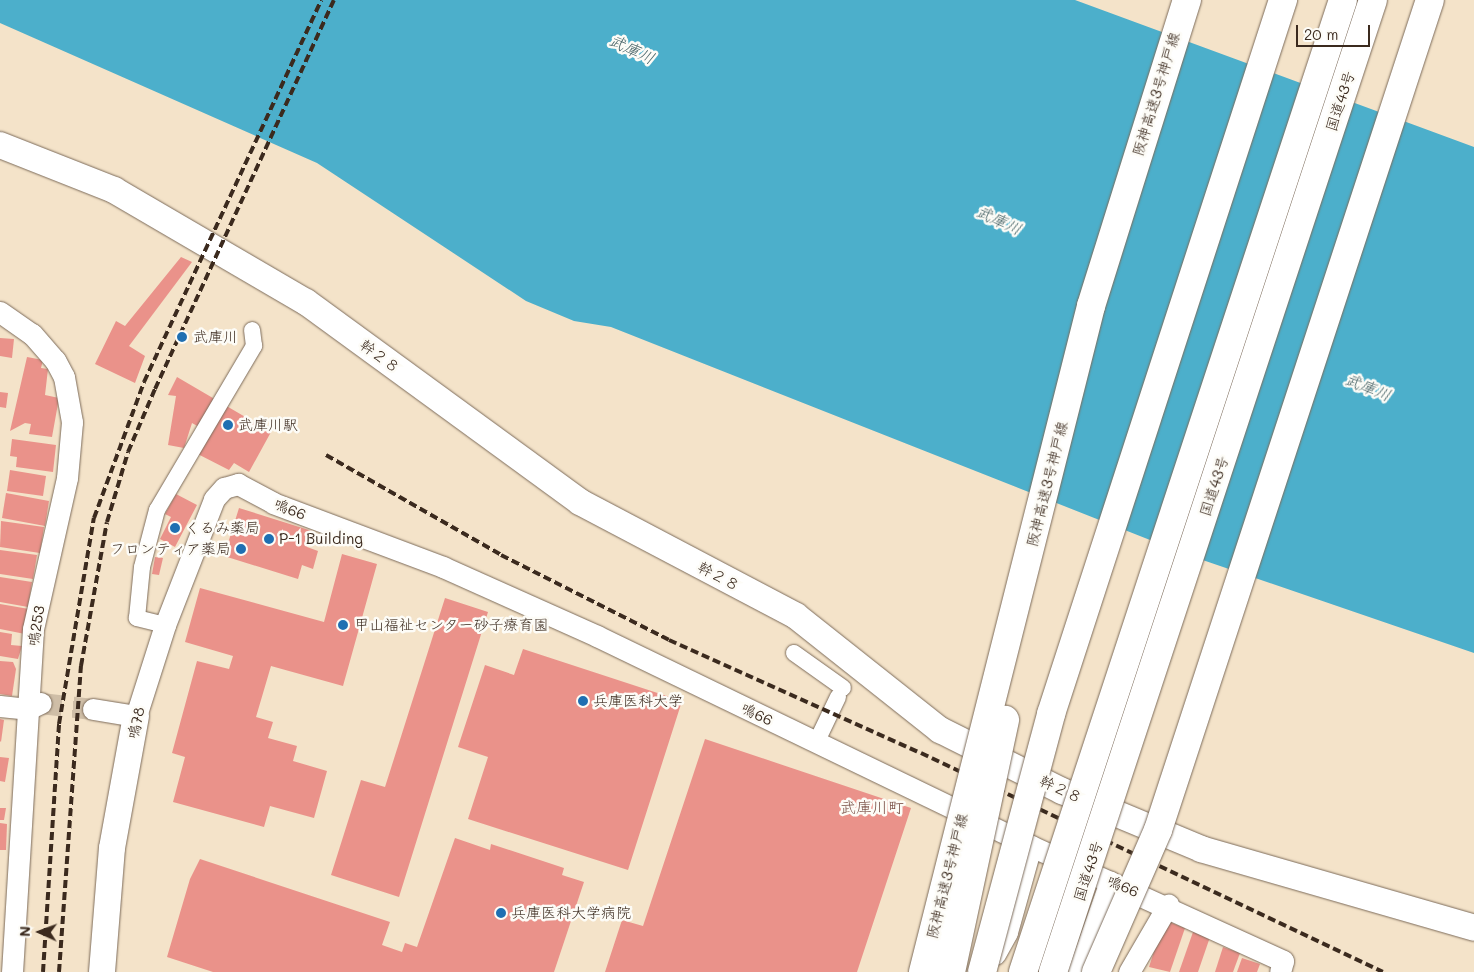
<!DOCTYPE html>
<meta charset="utf-8">
<style>
body{margin:0}
#map{position:relative;width:1474px;height:972px;overflow:hidden;background:#f4e3c9;font-family:Mali,"Klee One",sans-serif}
div>[style]{position:absolute}
[style*='--x']{left:calc(var(--x)*1px);top:calc(var(--y)*1px);width:calc(var(--w)*1px);rotate:calc(var(--a)*1deg)}
.water>*{inset:0;background:#4cafcb}
.building>*{inset:0;background:#ea928a}
.minor-tunnel>*{height:21px;margin-top:-10.5px;transform-origin:0;background:repeating-linear-gradient(90deg,#cfbea7 0 21px,transparent 0 32px)}
.roads{filter:drop-shadow(0 0 1px #7c6b5a) drop-shadow(0 0 1px #7c6b5a)}
.pedestrian>*{height:16px;margin:-8px;padding:0 8px;transform-origin:8px;border-radius:8px;background:#fff}
.minor>*{height:21px;margin:-10.5px;padding:0 10.5px;transform-origin:10.5px;border-radius:10.5px;background:#fff}
.tertiary>*{height:26px;margin:-13px;padding:0 13px;transform-origin:13px;border-radius:13px;background:#fff}
.rail>*{height:4px;margin-top:-2px;transform-origin:0;background:repeating-linear-gradient(90deg,#3b2a1e 0 8px,transparent 0 12px)}
.bridges{filter:drop-shadow(0 0 1px #7c6b5a) drop-shadow(0 0 1px #7c6b5a)}
.trunk-bridge>*{height:28px;margin:-14px;padding:0 14px;transform-origin:14px;border-radius:14px;background:#fff}
.motorway-bridge>*{height:28px;margin:-14px;padding:0 14px;transform-origin:14px;border-radius:14px;background:#fff}
.dots>*{width:14px;height:14px;translate:-50% -50%;box-sizing:border-box;border:2px solid #fdfcf7;border-radius:50%}
span{translate:-50% -50%;white-space:nowrap;text-align:center;line-height:1.15;-webkit-text-stroke:5px #fdfcf7;paint-order:stroke}
.street-label{font-size:15px;color:#3b2a1e}
.poi-label{font-size:15px;color:#3b2a1e}
.left{translate:0 -50%;text-align:left}
.right{translate:-100% -50%;text-align:right}
.water-label{font-size:16px;color:#425f63;font-style:italic}
.neighbourhood-label{font-size:16px;color:#784e44}
.north{position:absolute;left:15px;top:907px;width:50px;height:50px;-webkit-text-stroke:4px #fdfcf7;paint-order:stroke;rotate:272deg;font-size:14px;font-weight:700;line-height:20px;text-align:center;color:#3b2a1e}
.north::after{content:'';display:block;margin:auto;width:18px;height:22px;background:#3b2a1e;clip-path:polygon(50% 0,100% 100%,50% 72%,0 100%)}
.scale{position:absolute;left:1296px;top:25px;width:74px;height:22px;box-sizing:border-box;border:2px solid #3b2a1e;border-top:0;padding-left:6px;font-size:15px;line-height:18px;white-space:nowrap;color:#3b2a1e;-webkit-text-stroke:4px #fdfcf7;paint-order:stroke}
</style>
<div id="map">
<div class="water">
<i style="clip-path:polygon(0 0,1075px 0,1474px 147px,1474px 653px,1188px 555px,611px 327px,574px 321px,526px 301px,317px 163px,0 23px)"></i>
</div>
<div class="building">
<i style="clip-path:polygon(181px 257px,192px 262px,129px 346px,145px 356px,135px 383px,95px 364px,116px 321px,125px 326px)"></i>
<i style="clip-path:polygon(0 338px,14px 339px,12px 358px,0 356px)"></i>
<i style="clip-path:polygon(27px 357px,43px 360px,41px 368px,48px 369px,45px 395px,59px 398px,52px 437px,29px 434px,31px 424px,25px 423px,10px 431px)"></i>
<i style="clip-path:polygon(177px 377px,271px 432px,249px 472px,234px 463px,229px 470px,186px 448px,199px 427px,192px 423px,184px 448px,168px 445px,176px 396px,168px 395px)"></i>
<i style="clip-path:polygon(0 392px,8px 393px,6px 408px,0 407px)"></i>
<i style="clip-path:polygon(12px 439px,56px 445px,53px 472px,16px 467px,17px 457px,10px 456px)"></i>
<i style="clip-path:polygon(10px 470px,46px 476px,43px 496px,7px 491px)"></i>
<i style="clip-path:polygon(6px 493px,49px 501px,45px 526px,2px 518px)"></i>
<i style="clip-path:polygon(176px 494px,197px 505px,175px 547px,160px 539px,171px 517px,165px 514px)"></i>
<i style="clip-path:polygon(239px 508px,312px 531px,307px 547px,318px 551px,313px 569px,302px 565px,298px 579px,224px 556px)"></i>
<i style="clip-path:polygon(1px 521px,44px 527px,40px 553px,0 547px)"></i>
<i style="clip-path:polygon(0 550px,37px 555px,33px 579px,0 574px)"></i>
<i style="clip-path:polygon(342px 554px,377px 564px,343px 686px,271px 666px,256px 717px,273px 722px,268px 738px,297px 746px,293px 761px,327px 771px,314px 818px,270px 806px,264px 827px,173px 802px,185px 757px,172px 753px,197px 661px,229px 669px,233px 656px,185px 642px,200px 588px,324px 622px)"></i>
<i style="clip-path:polygon(155px 557px,163px 558px,159px 575px,152px 574px)"></i>
<i style="clip-path:polygon(0 577px,32px 582px,28px 607px,0 602px)"></i>
<i style="clip-path:polygon(445px 598px,488px 612px,399px 897px,331px 875px,361px 780px,385px 787px)"></i>
<i style="clip-path:polygon(0 604px,29px 609px,25px 634px,0 629px)"></i>
<i style="clip-path:polygon(0 632px,12px 634px,11px 645px,22px 646px,18px 659px,0 656px)"></i>
<i style="clip-path:polygon(523px 649px,682px 701px,628px 870px,468px 819px,488px 757px,458px 747px,485px 665px,514px 675px)"></i>
<i style="clip-path:polygon(0 661px,13px 662px,16px 669px,12px 696px,0 694px)"></i>
<i style="clip-path:polygon(0 719px,4px 720px,1px 742px,0 741px)"></i>
<i style="clip-path:polygon(705px 739px,911px 808px,857px 972px,605px 972px,622px 920px,643px 926px)"></i>
<i style="clip-path:polygon(0 757px,9px 758px,5px 782px,0 781px)"></i>
<i style="clip-path:polygon(0 808px,6px 808px,4px 820px,0 820px)"></i>
<i style="clip-path:polygon(0 823px,7px 824px,6px 850px,0 850px)"></i>
<i style="clip-path:polygon(455px 838px,490px 850px,491px 844px,564px 868px,562px 875px,584px 882px,554px 972px,213px 972px,167px 957px,190px 879px,200px 859px,390px 922px,382px 945px,402px 952px,405px 943px,417px 947px)"></i>
<i style="clip-path:polygon(1164px 920px,1185px 928px,1170px 972px,1149px 967px)"></i>
<i style="clip-path:polygon(1193px 932px,1210px 937px,1198px 972px,1179px 972px)"></i>
<i style="clip-path:polygon(1223px 947px,1240px 953px,1233px 972px,1215px 972px)"></i>
<i style="clip-path:polygon(1242px 958px,1260px 964px,1257px 972px,1237px 972px)"></i>
</div>
<div class="minor-tunnel">
<i style="--x:41;--y:703;--w:52;--a:6.6"></i>
</div>
<div class="roads">
<div class="pedestrian">
<i style="--x:157;--y:623;--w:21;--a:-166"></i>
<i style="--x:137;--y:618;--w:51;--a:-84.4"></i>
<i style="--x:142;--y:567;--w:59;--a:-75.3"></i>
<i style="--x:157;--y:510;--w:191;--a:-59.4"></i>
<i style="--x:254;--y:346;--w:16;--a:-97"></i>
<i style="--x:794;--y:653;--w:60;--a:35.5"></i>
<i style="--x:816;--y:743;--w:51;--a:-64.4"></i>
</div>
<div class="minor">
<i style="--x:0;--y:312;--w:39;--a:35"></i>
<i style="--x:32;--y:334;--w:35;--a:49"></i>
<i style="--x:55;--y:360;--w:19;--a:62"></i>
<i style="--x:64;--y:377;--w:46;--a:79.9"></i>
<i style="--x:72;--y:422;--w:56;--a:95.1"></i>
<i style="--x:67;--y:478;--w:155;--a:102.7"></i>
<i style="--x:33;--y:629;--w:344;--a:93.5"></i>
<i style="--x:0;--y:706;--w:28;--a:6"></i>
<i style="--x:28;--y:709;--w:14;--a:-25"></i>
<i style="--x:93;--y:709;--w:44;--a:9.2"></i>
<i style="--x:136;--y:716;--w:96;--a:-72.3"></i>
<i style="--x:165;--y:625;--w:135;--a:-68.7"></i>
<i style="--x:214;--y:499;--w:15;--a:-48"></i>
<i style="--x:224;--y:488;--w:15;--a:-16"></i>
<i style="--x:238;--y:484;--w:40;--a:28"></i>
<i style="--x:273;--y:503;--w:182;--a:20.6"></i>
<i style="--x:443;--y:567;--w:169;--a:24.1"></i>
<i style="--x:597;--y:636;--w:482;--a:25.8"></i>
<i style="--x:1031;--y:846;--w:277;--a:24.5"></i>
<i style="--x:1283;--y:961;--w:11;--a:105"></i>
<i style="--x:995;--y:954;--w:25;--a:-61"></i>
<i style="--x:1007;--y:932;--w:89;--a:-74.4"></i>
<i style="--x:1078;--y:972;--w:96;--a:-70.6"></i>
<i style="--x:1129;--y:972;--w:78;--a:-59.8"></i>
</div>
<div class="tertiary">
<i style="--x:0;--y:145;--w:123;--a:21.5"></i>
<i style="--x:114;--y:190;--w:222;--a:30.3"></i>
<i style="--x:306;--y:302;--w:339;--a:36.1"></i>
<i style="--x:580;--y:502;--w:244;--a:27.8"></i>
<i style="--x:796;--y:616;--w:184;--a:38.4"></i>
<i style="--x:940;--y:730;--w:136;--a:26.6"></i>
<i style="--x:1062;--y:791;--w:151;--a:22.6"></i>
<i style="--x:1201;--y:849;--w:284;--a:16.1"></i>
<i style="--x:102;--y:972;--w:124;--a:-85.4"></i>
<i style="--x:112;--y:848;--w:134;--a:-79.7"></i>
</div>
</div>
<div class="rail">
<i style="--x:326;--y:455;--w:202;--a:29.7"></i>
<i style="--x:501;--y:555;--w:188;--a:26.8"></i>
<i style="--x:669;--y:640;--w:276;--a:24.2"></i>
<i style="--x:921;--y:753;--w:511;--a:25.36"></i>
<i style="--x:43;--y:972;--w:249;--a:-86.3"></i>
<i style="--x:59;--y:724;--w:209;--a:-80.4"></i>
<i style="--x:94;--y:518;--w:145;--a:-69.8"></i>
<i style="--x:144;--y:382;--w:421;--a:-65.1"></i>
<i style="--x:59;--y:972;--w:307;--a:-85.9"></i>
<i style="--x:81;--y:666;--w:146;--a:-79.8"></i>
<i style="--x:107;--y:522;--w:73;--a:-73.3"></i>
<i style="--x:128;--y:452;--w:69;--a:-66.8"></i>
<i style="--x:155;--y:389;--w:428;--a:-65.3"></i>
</div>
<div class="bridges">
<div class="trunk-bridge">
<i style="--x:982;--y:972;--w:267;--a:-75"></i>
<i style="--x:1051;--y:714;--w:751;--a:-72"></i>
<i style="--x:1023;--y:972;--w:1023;--a:-71.78"></i>
<i style="--x:1053;--y:972;--w:1023;--a:-71.78"></i>
<i style="--x:1096;--y:972;--w:155;--a:-66.4"></i>
<i style="--x:1158;--y:830;--w:873;--a:-71.86"></i>
</div>
<div class="motorway-bridge">
<i style="--x:923;--y:972;--w:687;--a:-75.84"></i>
<i style="--x:1091;--y:306;--w:321;--a:-72.6"></i>
<i style="--x:951;--y:972;--w:258;--a:-77.9"></i>
</div>
</div>
<div class="dots">
<i style="left:182px;top:337px;background:#1f6fb2"></i>
<i style="left:228px;top:425px;background:#1f6fb2"></i>
<i style="left:175px;top:528px;background:#1f6fb2"></i>
<i style="left:269px;top:539px;background:#1f6fb2"></i>
<i style="left:241px;top:549px;background:#1f6fb2"></i>
<i style="left:343px;top:625px;background:#1f6fb2"></i>
<i style="left:583px;top:701px;background:#1f6fb2"></i>
<i style="left:501px;top:913px;background:#1f6fb2"></i>
</div>
<div class="street-label">
<span style="left:1156px;top:94px;rotate:-73deg">阪神高速3号神戸線</span>
<span style="left:1340px;top:101px;rotate:-72deg">国道43号</span>
<span style="left:380px;top:356px;rotate:36deg">幹２８</span>
<span style="left:1047px;top:484px;rotate:-76deg">阪神高速3号神戸線</span>
<span style="left:1214px;top:486px;rotate:-72deg">国道43号</span>
<span style="left:290px;top:509px;rotate:22deg">鳴66</span>
<span style="left:719px;top:576px;rotate:28deg">幹２８</span>
<span style="left:36px;top:626px;rotate:-81deg">鳴253</span>
<span style="left:757px;top:714px;rotate:26deg">鳴66</span>
<span style="left:136px;top:723px;rotate:-77deg">鳴78</span>
<span style="left:1061px;top:789px;rotate:25deg">幹２８</span>
<span style="left:1088px;top:871px;rotate:-72deg">国道43号</span>
<span style="left:947px;top:876px;rotate:-76deg">阪神高速3号神戸線</span>
<span style="left:1123px;top:886px;rotate:23deg">鳴66</span>
</div>
<div class="poi-label">
<span class="left" style="left:193px;top:337px">武庫川</span>
<span class="left" style="left:238px;top:425px">武庫川駅</span>
<span class="left" style="left:185px;top:528px">くるみ薬局</span>
<span class="left" style="left:279px;top:539px">P-1 Building</span>
<span class="right" style="left:231px;top:549px">フロンティア薬局</span>
<span class="left" style="left:354px;top:625px">甲山福祉センター砂子療育園</span>
<span class="left" style="left:593px;top:701px">兵庫医科大学</span>
<span class="left" style="left:511px;top:913px">兵庫医科大学病院</span>
</div>
<div class="water-label">
<span style="left:632px;top:49px;rotate:25deg">武庫川</span>
<span style="left:999px;top:220px;rotate:25deg">武庫川</span>
<span style="left:1368px;top:387px;rotate:22deg">武庫川</span>
</div>
<div class="neighbourhood-label">
<span style="left:872px;top:807px">武庫川町</span>
</div>
<div class="north">N</div>
<div class="scale">20 m</div>
</div>
